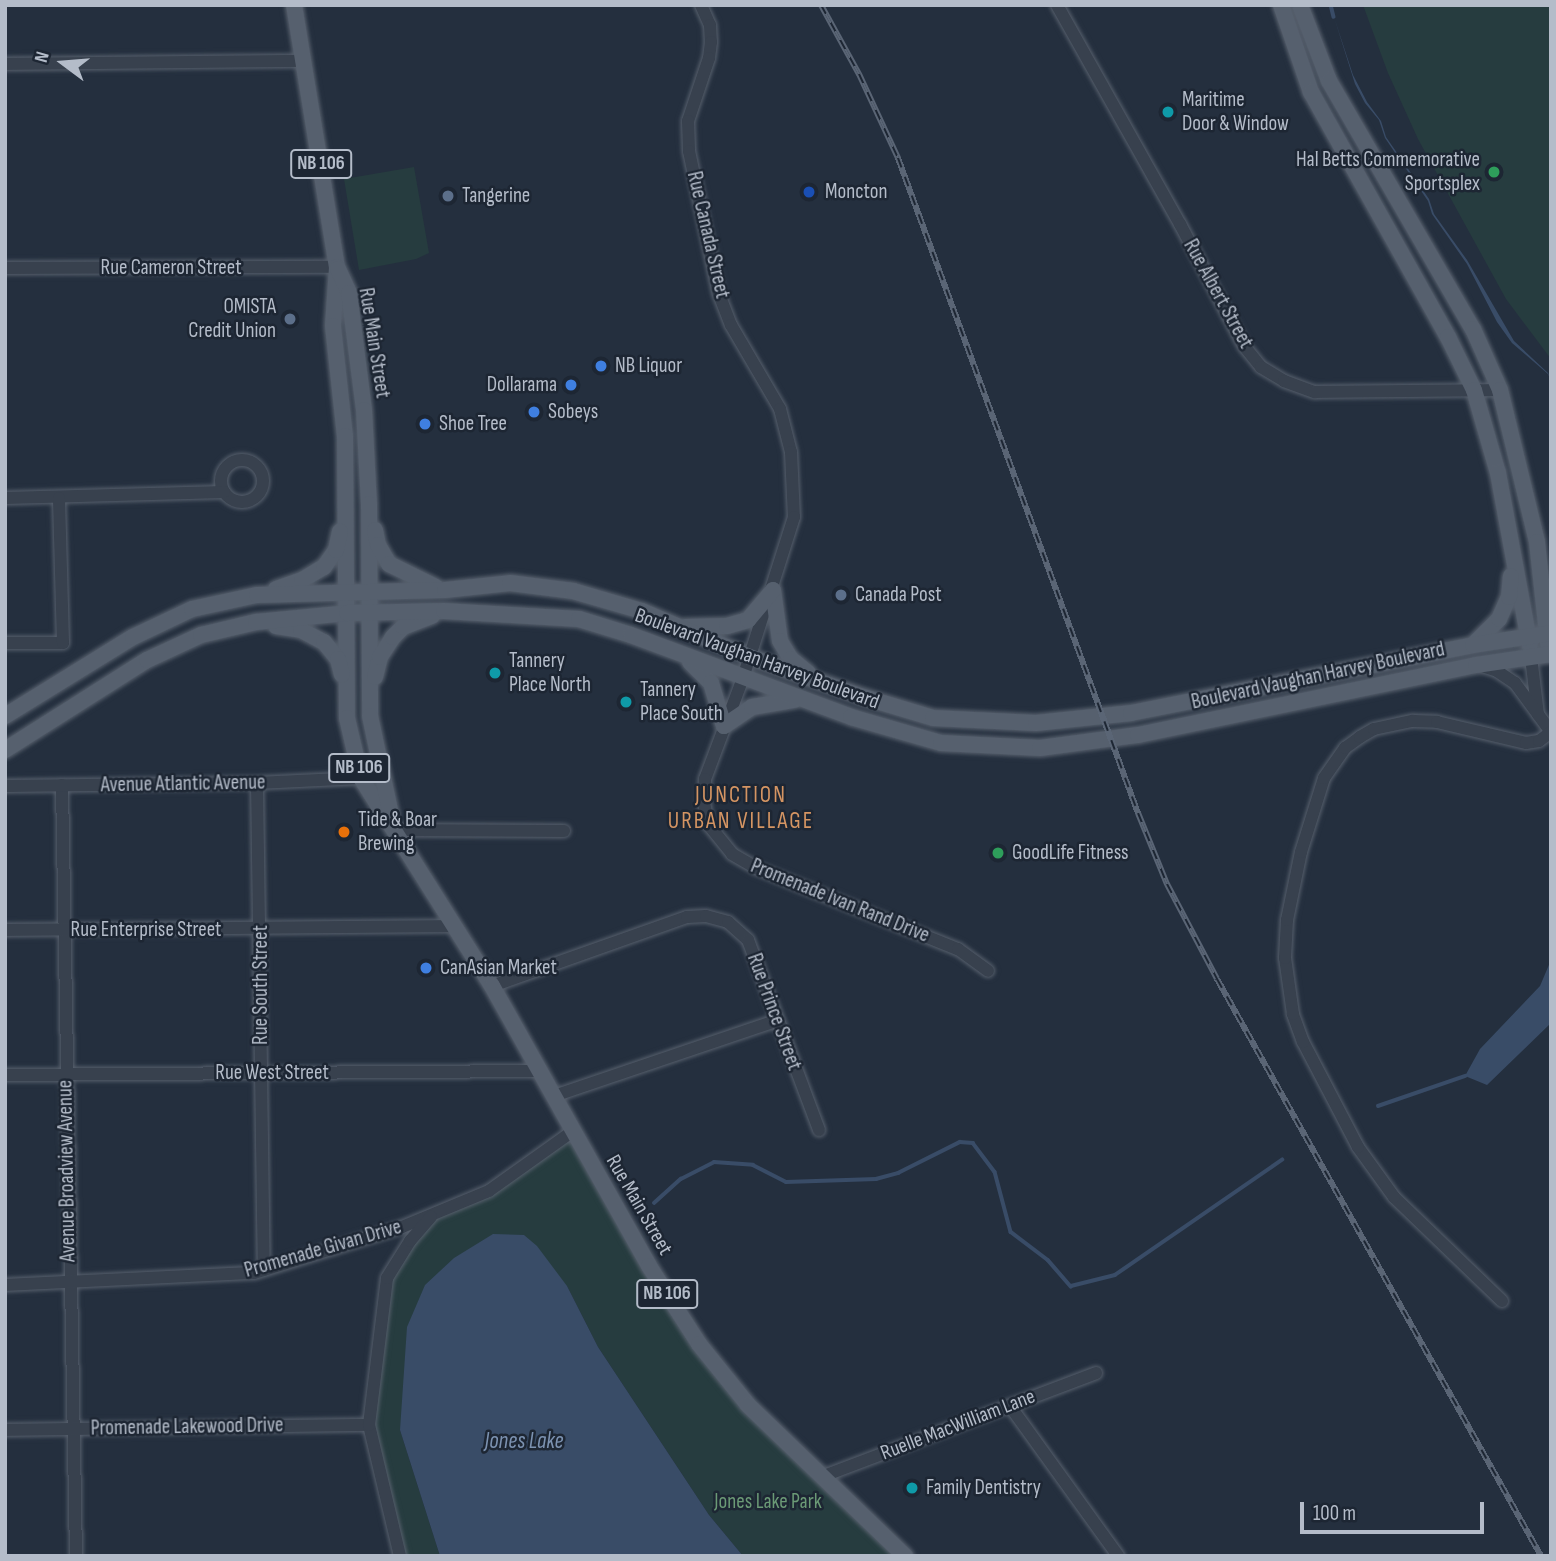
<!DOCTYPE html>
<style>
body{margin:0}
#map{position:relative;width:1556px;height:1561px;overflow:hidden;background:#242f3e;font-family:"Sofia Sans Condensed",sans-serif}
div>[style]{position:absolute}
[style*='--x']{left:calc(var(--x)*1px);top:calc(var(--y)*1px);width:calc(var(--w)*1px);rotate:calc(var(--a)*1deg)}
.green>*{inset:0;background:#263c3f}
.water>*{inset:0;background:#394c67}
.stream>*{height:3.5px;margin:-1.75px;padding:0 1.75px;transform-origin:1.75px;border-radius:1.75px;background:#394c67}
.roads{filter:drop-shadow(0 0 2px #565f6c) drop-shadow(0 0 2px #565f6c)}
.minor>*{height:12px;margin:-6px;padding:0 6px;transform-origin:6px;border-radius:6px;background:#38414e}
.minor>.ring{margin:-6px;padding:0;box-sizing:content-box;background:none;border:12px solid #38414e;border-radius:50%}
.major>*{height:16px;margin:-8px;padding:0 8px;transform-origin:8px;border-radius:8px;background:#56606e}
.rail>*{height:6px;margin-top:-3px;transform-origin:0;background:repeating-linear-gradient(90deg,#1d2633 0 10px,#5a6575 0 20px);box-sizing:border-box;border-block:2px solid #5a6575}
.dots>*{width:19px;height:19px;translate:-50% -50%;box-sizing:border-box;border:4px solid #1d2633;border-radius:50%}
span{translate:-50% -50%;white-space:nowrap;text-align:center;line-height:1.15;-webkit-text-stroke:5px #1d2633;paint-order:stroke}
.shield-label span{padding:2px 5px;background:#1d2633;border:2px solid;border-radius:5px;-webkit-text-stroke-width:0}
.shield-label{font-size:19px;color:#b4bcc9;font-weight:700}
.poi-label{font-size:21px;color:#b4bcc9}
.left{translate:0 -50%;text-align:left}
.right{translate:-100% -50%;text-align:right}
.street-label{font-size:21px;color:#b4bcc9}
.park-label{font-size:21px;color:#6b9a76}
.neighbourhood-label{font-size:23px;color:#d59563;letter-spacing:2px}
.water-label{font-size:23px;color:#7c92b1;font-style:italic}
.frame{position:absolute;inset:0;border:7px solid #b4bcc9;pointer-events:none}
.north{position:absolute;left:28px;top:28px;width:70px;height:70px;-webkit-text-stroke:5px #1d2633;paint-order:stroke;rotate:286deg;font-size:19px;font-weight:700;line-height:28px;text-align:center;color:#b4bcc9}
.north::after{content:'';display:block;margin:auto;width:24px;height:32px;background:#b4bcc9;clip-path:polygon(50% 0,100% 100%,50% 72%,0 100%)}
.scale{position:absolute;left:1300px;top:1502px;width:184px;height:32px;box-sizing:border-box;border:4px solid #b4bcc9;border-top:0;padding-left:9px;font-size:21px;line-height:24px;white-space:nowrap;color:#b4bcc9;-webkit-text-stroke:5px #1d2633;paint-order:stroke}
</style>
<div id="map">
<div class="green">
<i style="clip-path:polygon(1363px 5px,1551px 5px,1551px 359px,1506px 299px,1418px 139px,1388px 73px)"></i>
<i style="clip-path:polygon(414px 167px,429px 253px,416px 259px,359px 270px,344px 179px)"></i>
<i style="clip-path:polygon(573px 1131px,699px 1344px,905px 1556px,743px 1556px,709px 1515px,598px 1347px,567px 1286px,400px 1430px,440px 1556px,400px 1556px,369px 1425px,387px 1278px,434px 1215px,489px 1191px)"></i>
</div>
<div class="water">
<i style="clip-path:polygon(1334px 17px,1353px 75px,1367px 102px,1381px 121px,1386px 137px,1429px 199px,1434px 214px,1467px 260px,1514px 341px,1548px 373px,1551px 380px,1548px 374px,1512px 343px,1497px 322px,1467px 264px,1432px 214px,1428px 201px,1385px 138px,1379px 120px,1365px 103px,1355px 84px)"></i>
<i style="clip-path:polygon(1551px 960px,1551px 1023px,1487px 1085px,1465px 1076px,1480px 1049px,1540px 986px)"></i>
<i style="clip-path:polygon(493px 1234px,524px 1235px,537px 1246px,567px 1286px,598px 1347px,709px 1515px,743px 1556px,440px 1556px,400px 1430px,407px 1327px,425px 1285px,454px 1258px)"></i>
</div>
<div class="stream">
<i style="--x:1331;--y:5;--w:12;--a:76"></i>
<i style="--x:1378;--y:1106;--w:92;--a:-19"></i>
<i style="--x:654;--y:1203;--w:36;--a:-42"></i>
<i style="--x:681;--y:1179;--w:37;--a:-27"></i>
<i style="--x:714;--y:1162;--w:39;--a:4"></i>
<i style="--x:753;--y:1165;--w:37;--a:27"></i>
<i style="--x:786;--y:1182;--w:90;--a:-1.9"></i>
<i style="--x:876;--y:1179;--w:23;--a:-15"></i>
<i style="--x:898;--y:1173;--w:69;--a:-26.6"></i>
<i style="--x:960;--y:1142;--w:13;--a:4"></i>
<i style="--x:973;--y:1143;--w:36;--a:53"></i>
<i style="--x:995;--y:1172;--w:62;--a:75.1"></i>
<i style="--x:1011;--y:1232;--w:46;--a:37.1"></i>
<i style="--x:1048;--y:1260;--w:35;--a:49"></i>
<i style="--x:1071;--y:1286;--w:45;--a:-14"></i>
<i style="--x:1115;--y:1275;--w:203;--a:-34.6"></i>
</div>
<div class="roads">
<div class="minor">
<i style="--x:701;--y:5;--w:22;--a:66"></i>
<i style="--x:710;--y:25;--w:17;--a:87"></i>
<i style="--x:711;--y:42;--w:16;--a:97"></i>
<i style="--x:709;--y:58;--w:66;--a:108.4"></i>
<i style="--x:688;--y:121;--w:30;--a:88"></i>
<i style="--x:689;--y:151;--w:146;--a:78.2"></i>
<i style="--x:719;--y:294;--w:33;--a:69"></i>
<i style="--x:731;--y:325;--w:97;--a:59.7"></i>
<i style="--x:780;--y:409;--w:44;--a:75.7"></i>
<i style="--x:791;--y:452;--w:65;--a:87.4"></i>
<i style="--x:794;--y:517;--w:169;--a:107.6"></i>
<i style="--x:743;--y:678;--w:108;--a:110.6"></i>
<i style="--x:705;--y:779;--w:23;--a:92"></i>
<i style="--x:704;--y:802;--w:22;--a:80"></i>
<i style="--x:708;--y:824;--w:38;--a:51"></i>
<i style="--x:732;--y:854;--w:28;--a:30"></i>
<i style="--x:756;--y:868;--w:218;--a:21.9"></i>
<i style="--x:958;--y:949;--w:37;--a:36"></i>
<i style="--x:1057;--y:5;--w:251;--a:60.7"></i>
<i style="--x:1180;--y:224;--w:138;--a:62.3"></i>
<i style="--x:1244;--y:346;--w:27;--a:51"></i>
<i style="--x:1261;--y:367;--w:27;--a:31"></i>
<i style="--x:1284;--y:381;--w:33;--a:20"></i>
<i style="--x:1315;--y:392;--w:185;--a:-0.6"></i>
<i style="--x:5;--y:64;--w:299;--a:-0.6"></i>
<i style="--x:5;--y:268;--w:332;--a:-0.2"></i>
<i class="ring" style="left:221px;top:460px;width:30px;height:30px"></i>
<i style="--x:5;--y:498;--w:219;--a:-1.6"></i>
<i style="--x:5;--y:643;--w:58;--a:0"></i>
<i style="--x:63;--y:643;--w:145;--a:-91.6"></i>
<i style="--x:1531;--y:657;--w:58;--a:83.1"></i>
<i style="--x:1479;--y:665;--w:19;--a:18"></i>
<i style="--x:1497;--y:671;--w:22;--a:34"></i>
<i style="--x:1515;--y:683;--w:61;--a:53.7"></i>
<i style="--x:257;--y:783;--w:487;--a:89.2"></i>
<i style="--x:62;--y:785;--w:771;--a:88.96"></i>
<i style="--x:5;--y:786;--w:252;--a:-0.7"></i>
<i style="--x:257;--y:783;--w:104;--a:-2.8"></i>
<i style="--x:396;--y:830;--w:168;--a:0.3"></i>
<i style="--x:5;--y:930;--w:449;--a:-0.5"></i>
<i style="--x:492;--y:986;--w:207;--a:-19.5"></i>
<i style="--x:687;--y:917;--w:19;--a:-3"></i>
<i style="--x:706;--y:916;--w:23;--a:15"></i>
<i style="--x:728;--y:922;--w:27;--a:42"></i>
<i style="--x:748;--y:940;--w:203;--a:69.5"></i>
<i style="--x:5;--y:1075;--w:534;--a:-0.43"></i>
<i style="--x:554;--y:1096;--w:234;--a:-18.7"></i>
<i style="--x:5;--y:1285;--w:249;--a:-2.8"></i>
<i style="--x:254;--y:1273;--w:155;--a:-17.3"></i>
<i style="--x:402;--y:1227;--w:94;--a:-22.5"></i>
<i style="--x:489;--y:1191;--w:103;--a:-35.5"></i>
<i style="--x:1502;--y:1301;--w:150;--a:-136.1"></i>
<i style="--x:1394;--y:1197;--w:62;--a:-125.8"></i>
<i style="--x:1358;--y:1147;--w:119;--a:-117.6"></i>
<i style="--x:1303;--y:1042;--w:30;--a:-110"></i>
<i style="--x:1293;--y:1014;--w:57;--a:-98.1"></i>
<i style="--x:1285;--y:958;--w:38;--a:-87"></i>
<i style="--x:1287;--y:920;--w:69;--a:-78.4"></i>
<i style="--x:1301;--y:852;--w:77;--a:-72.7"></i>
<i style="--x:1324;--y:778;--w:37;--a:-55"></i>
<i style="--x:1345;--y:748;--w:19;--a:-36"></i>
<i style="--x:1360;--y:737;--w:16;--a:-30"></i>
<i style="--x:1374;--y:729;--w:40;--a:-12"></i>
<i style="--x:1413;--y:721;--w:24;--a:2"></i>
<i style="--x:1437;--y:722;--w:91;--a:13.3"></i>
<i style="--x:1526;--y:743;--w:13;--a:-9"></i>
<i style="--x:1539;--y:741;--w:15;--a:-37"></i>
<i style="--x:1010;--y:1406;--w:185;--a:54.2"></i>
<i style="--x:5;--y:1430;--w:364;--a:-0.8"></i>
<i style="--x:821;--y:1477;--w:294;--a:-20.7"></i>
<i style="--x:400;--y:1556;--w:135;--a:-103.3"></i>
<i style="--x:369;--y:1425;--w:148;--a:-83"></i>
<i style="--x:387;--y:1278;--w:44;--a:-58.1"></i>
<i style="--x:410;--y:1241;--w:32;--a:-49"></i>
</div>
<div class="major">
<i style="--x:294;--y:5;--w:266;--a:80.7"></i>
<i style="--x:337;--y:267;--w:59;--a:93.9"></i>
<i style="--x:333;--y:326;--w:111;--a:83.8"></i>
<i style="--x:345;--y:436;--w:282;--a:89.6"></i>
<i style="--x:347;--y:718;--w:62;--a:76.9"></i>
<i style="--x:361;--y:778;--w:246;--a:57.8"></i>
<i style="--x:492;--y:986;--w:321;--a:60.7"></i>
<i style="--x:649;--y:1266;--w:93;--a:57.3"></i>
<i style="--x:699;--y:1344;--w:78;--a:51.2"></i>
<i style="--x:748;--y:1405;--w:218;--a:43.9"></i>
<i style="--x:1281;--y:5;--w:92;--a:71"></i>
<i style="--x:1311;--y:92;--w:281;--a:60.8"></i>
<i style="--x:1448;--y:337;--w:59;--a:63.9"></i>
<i style="--x:1474;--y:390;--w:86;--a:73.9"></i>
<i style="--x:1498;--y:473;--w:176;--a:79.5"></i>
<i style="--x:1300;--y:5;--w:81;--a:69.1"></i>
<i style="--x:1329;--y:81;--w:287;--a:59.9"></i>
<i style="--x:1473;--y:329;--w:67;--a:66.1"></i>
<i style="--x:1500;--y:390;--w:156;--a:76.3"></i>
<i style="--x:1537;--y:542;--w:103;--a:83.8"></i>
<i style="--x:338;--y:269;--w:26;--a:65"></i>
<i style="--x:349;--y:293;--w:118;--a:82.7"></i>
<i style="--x:364;--y:410;--w:94;--a:87"></i>
<i style="--x:369;--y:504;--w:212;--a:89.7"></i>
<i style="--x:370;--y:716;--w:101;--a:78"></i>
<i style="--x:375;--y:530;--w:15;--a:79"></i>
<i style="--x:378;--y:545;--w:22;--a:60"></i>
<i style="--x:389;--y:564;--w:52;--a:26.1"></i>
<i style="--x:276;--y:589;--w:28;--a:-19"></i>
<i style="--x:302;--y:580;--w:26;--a:-31"></i>
<i style="--x:324;--y:567;--w:21;--a:-55"></i>
<i style="--x:336;--y:550;--w:19;--a:-78"></i>
<i style="--x:773;--y:590;--w:51;--a:82.2"></i>
<i style="--x:780;--y:641;--w:21;--a:59"></i>
<i style="--x:791;--y:659;--w:22;--a:39"></i>
<i style="--x:276;--y:626;--w:25;--a:9"></i>
<i style="--x:301;--y:630;--w:26;--a:28"></i>
<i style="--x:324;--y:642;--w:22;--a:51"></i>
<i style="--x:338;--y:659;--w:16;--a:76"></i>
<i style="--x:685;--y:627;--w:42;--a:-1.4"></i>
<i style="--x:727;--y:626;--w:22;--a:-16"></i>
<i style="--x:748;--y:620;--w:39;--a:-50"></i>
<i style="--x:1473;--y:645;--w:37;--a:-45"></i>
<i style="--x:1499;--y:619;--w:24;--a:-66"></i>
<i style="--x:1509;--y:597;--w:21;--a:-85"></i>
<i style="--x:690;--y:662;--w:30;--a:45"></i>
<i style="--x:711;--y:683;--w:45;--a:73.2"></i>
<i style="--x:724;--y:726;--w:34;--a:-34"></i>
<i style="--x:752;--y:707;--w:43;--a:-9.5"></i>
<i style="--x:375;--y:677;--w:21;--a:-76"></i>
<i style="--x:380;--y:657;--w:24;--a:-57"></i>
<i style="--x:393;--y:637;--w:14;--a:-45"></i>
<i style="--x:403;--y:627;--w:31;--a:-21"></i>
<i style="--x:5;--y:716;--w:150;--a:-31.7"></i>
<i style="--x:133;--y:637;--w:65;--a:-25.4"></i>
<i style="--x:192;--y:609;--w:66;--a:-12.2"></i>
<i style="--x:257;--y:595;--w:188;--a:-1.5"></i>
<i style="--x:445;--y:590;--w:65;--a:-6.1"></i>
<i style="--x:510;--y:583;--w:64;--a:7.2"></i>
<i style="--x:573;--y:591;--w:72;--a:16.2"></i>
<i style="--x:642;--y:611;--w:117;--a:23.1"></i>
<i style="--x:750;--y:657;--w:117;--a:19.5"></i>
<i style="--x:860;--y:696;--w:76;--a:16.8"></i>
<i style="--x:933;--y:718;--w:103;--a:2.8"></i>
<i style="--x:1036;--y:723;--w:96;--a:-6"></i>
<i style="--x:1131;--y:713;--w:349;--a:-11.2"></i>
<i style="--x:1473;--y:645;--w:79;--a:-8.7"></i>
<i style="--x:5;--y:750;--w:168;--a:-32.4"></i>
<i style="--x:147;--y:660;--w:60;--a:-24.8"></i>
<i style="--x:201;--y:635;--w:57;--a:-13.3"></i>
<i style="--x:256;--y:622;--w:91;--a:-5.6"></i>
<i style="--x:347;--y:613;--w:97;--a:-1.2"></i>
<i style="--x:444;--y:611;--w:135;--a:3.4"></i>
<i style="--x:579;--y:619;--w:54;--a:17.1"></i>
<i style="--x:631;--y:635;--w:235;--a:20.4"></i>
<i style="--x:851;--y:717;--w:94;--a:16.1"></i>
<i style="--x:941;--y:743;--w:99;--a:2.9"></i>
<i style="--x:1040;--y:748;--w:99;--a:-7.6"></i>
<i style="--x:1138;--y:735;--w:345;--a:-11.7"></i>
<i style="--x:1476;--y:665;--w:76;--a:-8.3"></i>
</div>
</div>
<div class="rail">
<i style="--x:821;--y:5;--w:79;--a:61.2"></i>
<i style="--x:859;--y:74;--w:93;--a:65.1"></i>
<i style="--x:898;--y:158;--w:698;--a:69.88"></i>
<i style="--x:1138;--y:813;--w:77;--a:67.8"></i>
<i style="--x:1167;--y:884;--w:107;--a:62.2"></i>
<i style="--x:1217;--y:979;--w:662;--a:60.68"></i>
</div>
<div class="dots">
<i style="left:1168px;top:112px;background:#0f9aa8"></i>
<i style="left:1494px;top:172px;background:#2e9e5b"></i>
<i style="left:809px;top:192px;background:#1a4fb4"></i>
<i style="left:448px;top:196px;background:#5c6f8a"></i>
<i style="left:290px;top:319px;background:#5c6f8a"></i>
<i style="left:601px;top:366px;background:#3f7fe0"></i>
<i style="left:571px;top:385px;background:#3f7fe0"></i>
<i style="left:534px;top:412px;background:#3f7fe0"></i>
<i style="left:425px;top:424px;background:#3f7fe0"></i>
<i style="left:841px;top:595px;background:#5c6f8a"></i>
<i style="left:495px;top:673px;background:#0f9aa8"></i>
<i style="left:626px;top:702px;background:#0f9aa8"></i>
<i style="left:344px;top:832px;background:#e8710a"></i>
<i style="left:998px;top:853px;background:#2e9e5b"></i>
<i style="left:426px;top:968px;background:#3f7fe0"></i>
<i style="left:912px;top:1488px;background:#0f9aa8"></i>
</div>
<div class="shield-label">
<span style="left:321px;top:164px">NB 106</span>
<span style="left:359px;top:768px">NB 106</span>
<span style="left:667px;top:1294px">NB 106</span>
</div>
<div class="poi-label">
<span class="left" style="left:1182px;top:112px">Maritime<br>Door &amp; Window</span>
<span class="right" style="left:1480px;top:172px">Hal Betts Commemorative<br>Sportsplex</span>
<span class="left" style="left:825px;top:192px">Moncton</span>
<span class="left" style="left:462px;top:196px">Tangerine</span>
<span class="right" style="left:276px;top:319px">OMISTA<br>Credit Union</span>
<span class="left" style="left:615px;top:366px">NB Liquor</span>
<span class="right" style="left:557px;top:385px">Dollarama</span>
<span class="left" style="left:548px;top:412px">Sobeys</span>
<span class="left" style="left:439px;top:424px">Shoe Tree</span>
<span class="left" style="left:855px;top:595px">Canada Post</span>
<span class="left" style="left:509px;top:673px">Tannery<br>Place North</span>
<span class="left" style="left:640px;top:702px">Tannery<br>Place South</span>
<span class="left" style="left:358px;top:832px">Tide &amp; Boar<br>Brewing</span>
<span class="left" style="left:1012px;top:853px">GoodLife Fitness</span>
<span class="left" style="left:440px;top:968px">CanAsian Market</span>
<span class="left" style="left:926px;top:1488px">Family Dentistry</span>
</div>
<div class="street-label">
<span style="left:708px;top:235px;rotate:77deg">Rue Canada Street</span>
<span style="left:171px;top:268px">Rue Cameron Street</span>
<span style="left:1218px;top:294px;rotate:61deg">Rue Albert Street</span>
<span style="left:374px;top:343px;rotate:81deg">Rue Main Street</span>
<span style="left:757px;top:659px;rotate:20deg">Boulevard Vaughan Harvey Boulevard</span>
<span style="left:1318px;top:676px;rotate:-12deg">Boulevard Vaughan Harvey Boulevard</span>
<span style="left:183px;top:784px;rotate:-1deg">Avenue Atlantic Avenue</span>
<span style="left:840px;top:901px;rotate:22deg">Promenade Ivan Rand Drive</span>
<span style="left:146px;top:930px">Rue Enterprise Street</span>
<span style="left:261px;top:985px;rotate:-90deg">Rue South Street</span>
<span style="left:774px;top:1012px;rotate:70deg">Rue Prince Street</span>
<span style="left:272px;top:1073px">Rue West Street</span>
<span style="left:67px;top:1171px;rotate:-91deg">Avenue Broadview Avenue</span>
<span style="left:639px;top:1205px;rotate:60deg">Rue Main Street</span>
<span style="left:323px;top:1249px;rotate:-16deg">Promenade Givan Drive</span>
<span style="left:958px;top:1425px;rotate:-21deg">Ruelle MacWilliam Lane</span>
<span style="left:187px;top:1427px;rotate:-1deg">Promenade Lakewood Drive</span>
</div>
<div class="park-label">
<span style="left:768px;top:1502px">Jones Lake Park</span>
</div>
<div class="neighbourhood-label">
<span style="left:741px;top:808px">JUNCTION<br>URBAN VILLAGE</span>
</div>
<div class="water-label">
<span style="left:524px;top:1441px">Jones Lake</span>
</div>
<div class="frame"></div>
<div class="north">N</div>
<div class="scale">100 m</div>
</div>
